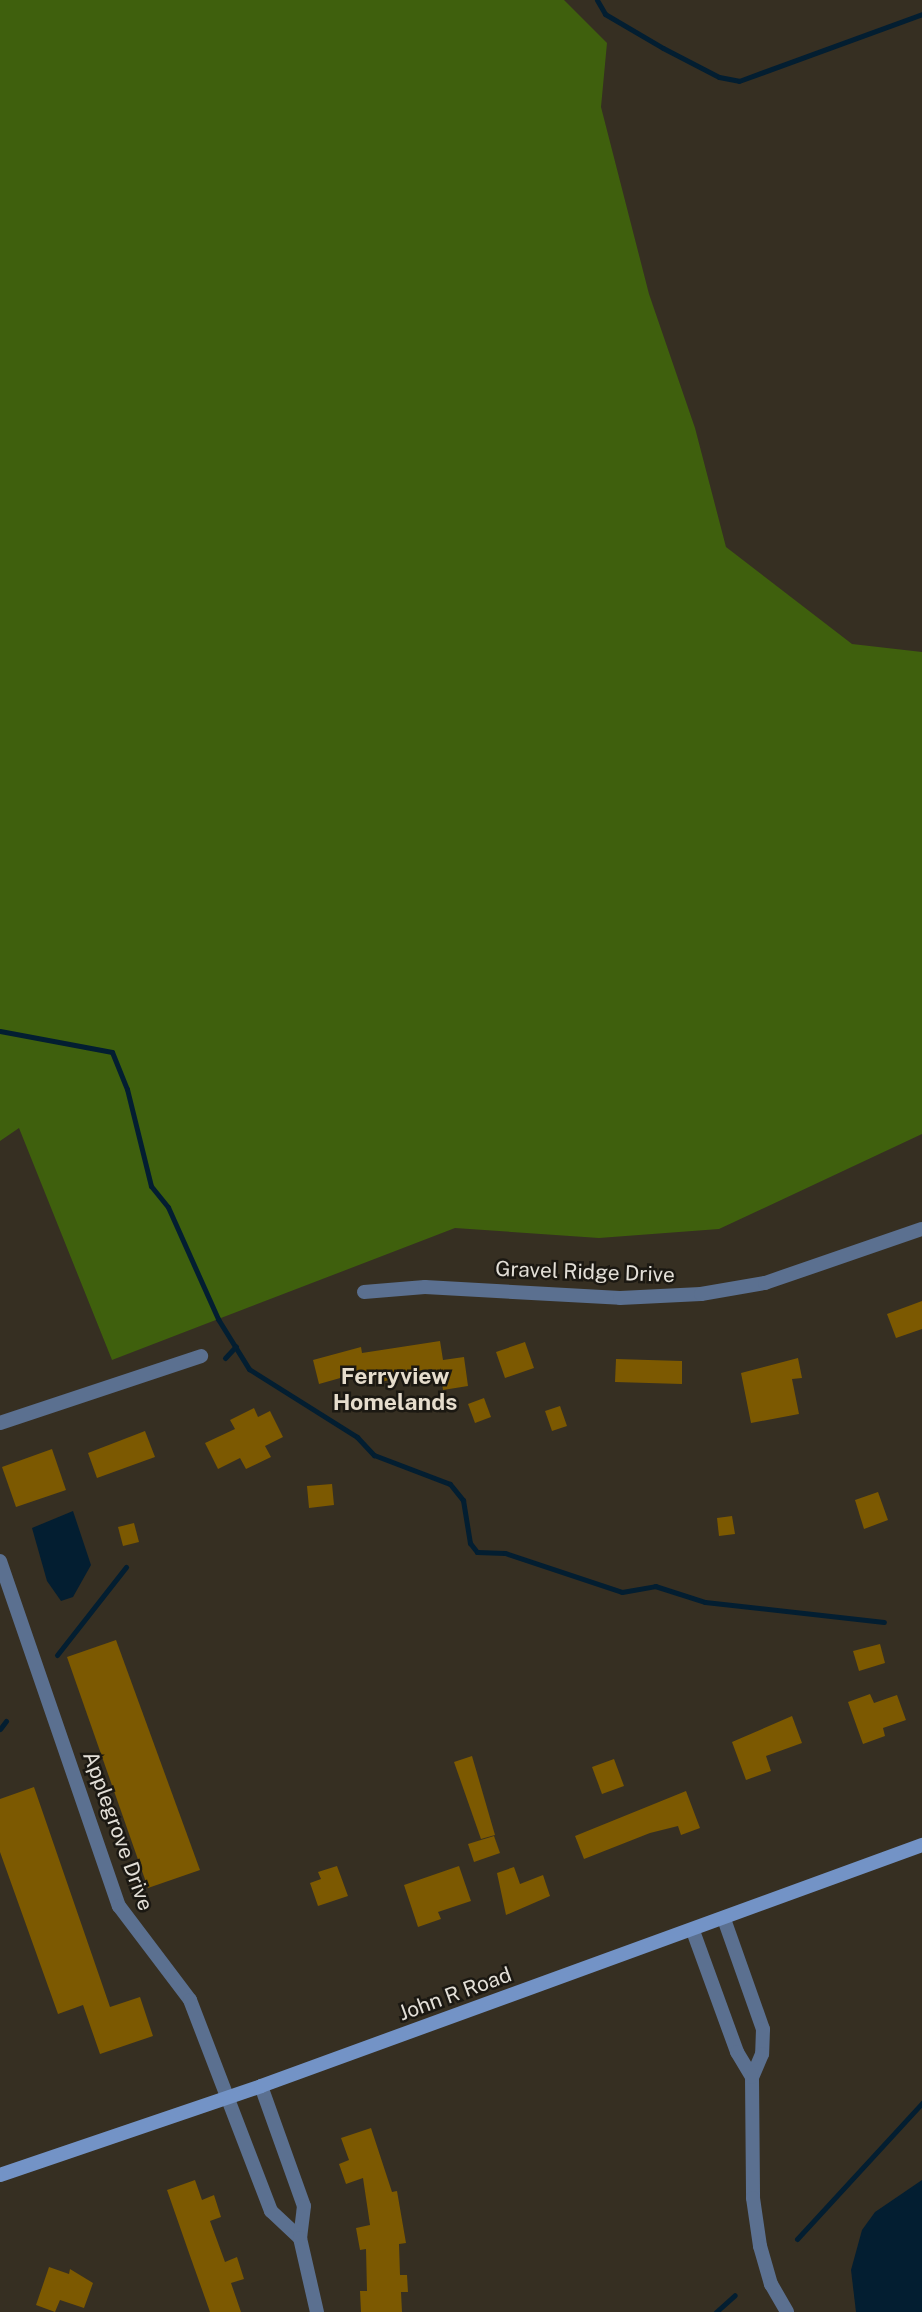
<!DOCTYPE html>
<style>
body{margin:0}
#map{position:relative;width:922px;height:2312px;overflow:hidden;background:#362f22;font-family:"Public Sans",sans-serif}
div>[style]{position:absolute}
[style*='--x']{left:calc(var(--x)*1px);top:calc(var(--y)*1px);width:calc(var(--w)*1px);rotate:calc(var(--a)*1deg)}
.green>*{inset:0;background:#3f600d}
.water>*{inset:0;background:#031e31}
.stream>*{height:5px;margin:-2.5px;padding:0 2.5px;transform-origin:2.5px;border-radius:2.5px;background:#031e31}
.building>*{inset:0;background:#7c5901}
.street>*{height:14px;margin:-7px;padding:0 7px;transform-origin:7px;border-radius:7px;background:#5b7090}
.secondary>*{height:14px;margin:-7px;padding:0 7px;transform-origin:7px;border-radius:7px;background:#7393c6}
span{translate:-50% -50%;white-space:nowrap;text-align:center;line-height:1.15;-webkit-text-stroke:5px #1b1812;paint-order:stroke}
.street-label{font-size:21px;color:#e3dfd7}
.neighbourhood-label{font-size:23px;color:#e6ddcd;font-weight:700}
</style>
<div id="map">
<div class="green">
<i style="clip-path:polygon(0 0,564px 0,607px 43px,601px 107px,649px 294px,695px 428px,726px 547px,852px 644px,922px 652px,922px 1134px,719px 1229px,599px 1238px,455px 1228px,112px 1360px,19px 1128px,0 1141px)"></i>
</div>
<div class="water">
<i style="clip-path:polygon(73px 1511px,91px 1565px,73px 1597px,61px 1601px,47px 1581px,32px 1528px)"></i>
<i style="clip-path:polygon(922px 2180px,922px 2312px,856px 2312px,851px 2270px,862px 2230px,875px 2212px)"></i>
</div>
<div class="stream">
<i style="--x:597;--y:0;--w:16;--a:60"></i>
<i style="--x:605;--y:14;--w:67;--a:30.4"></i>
<i style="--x:663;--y:48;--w:63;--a:27.4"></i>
<i style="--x:719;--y:77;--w:20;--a:11"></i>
<i style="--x:739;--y:81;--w:195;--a:-20.1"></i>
<i style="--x:0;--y:1031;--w:114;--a:10.6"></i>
<i style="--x:112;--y:1052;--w:40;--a:68"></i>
<i style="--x:127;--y:1089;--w:100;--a:76.1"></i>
<i style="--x:151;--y:1186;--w:27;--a:51"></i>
<i style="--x:168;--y:1207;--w:123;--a:65.9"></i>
<i style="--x:218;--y:1319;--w:59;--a:58.2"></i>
<i style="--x:249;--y:1369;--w:128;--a:32.2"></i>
<i style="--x:357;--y:1437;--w:25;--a:47"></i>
<i style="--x:374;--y:1455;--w:81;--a:20.9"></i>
<i style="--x:450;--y:1484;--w:21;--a:51"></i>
<i style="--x:463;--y:1500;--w:44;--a:80.8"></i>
<i style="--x:470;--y:1543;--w:11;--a:52"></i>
<i style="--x:477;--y:1552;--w:28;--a:2"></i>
<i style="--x:505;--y:1553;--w:123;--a:18.4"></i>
<i style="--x:622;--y:1592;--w:34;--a:-10"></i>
<i style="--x:655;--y:1586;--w:52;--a:17.7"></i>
<i style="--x:705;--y:1602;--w:180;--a:6.4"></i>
<i style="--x:225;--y:1358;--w:16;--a:-47"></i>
<i style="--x:57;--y:1655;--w:112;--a:-51.9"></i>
<i style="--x:0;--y:1729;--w:10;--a:-53"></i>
<i style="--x:797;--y:2239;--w:185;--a:-47.4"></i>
<i style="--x:716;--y:2312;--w:25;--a:-42"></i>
</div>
<div class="building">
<i style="clip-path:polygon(922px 1301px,922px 1329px,896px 1338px,887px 1314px)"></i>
<i style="clip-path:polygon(440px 1341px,443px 1360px,464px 1357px,468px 1386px,443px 1390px,441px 1377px,434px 1378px,432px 1369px,394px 1374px,396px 1378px,378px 1383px,376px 1377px,360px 1382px,358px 1373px,319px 1384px,313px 1360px,361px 1347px,362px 1353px)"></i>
<i style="clip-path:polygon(525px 1342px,534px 1368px,505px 1378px,496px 1352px)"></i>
<i style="clip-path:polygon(798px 1358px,802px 1378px,792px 1379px,799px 1414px,751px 1423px,741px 1373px)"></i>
<i style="clip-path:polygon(616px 1359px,682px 1361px,682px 1384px,615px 1382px)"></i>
<i style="clip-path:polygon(484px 1398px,491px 1417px,475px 1423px,468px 1404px)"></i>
<i style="clip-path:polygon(560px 1406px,567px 1426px,552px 1431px,545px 1411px)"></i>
<i style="clip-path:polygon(254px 1408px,258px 1417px,270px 1411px,283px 1437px,265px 1446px,271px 1457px,246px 1469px,240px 1458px,218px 1469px,205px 1443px,235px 1429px,230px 1420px)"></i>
<i style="clip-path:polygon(145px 1431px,155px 1457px,97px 1478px,88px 1453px)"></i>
<i style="clip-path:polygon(52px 1449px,66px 1490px,16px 1507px,2px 1467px)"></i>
<i style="clip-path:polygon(332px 1484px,334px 1505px,309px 1508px,307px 1486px)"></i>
<i style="clip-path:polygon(878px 1492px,888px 1520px,864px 1529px,855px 1500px)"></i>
<i style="clip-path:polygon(732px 1516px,735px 1534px,719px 1536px,717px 1518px)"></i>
<i style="clip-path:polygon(134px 1523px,139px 1542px,123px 1546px,118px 1527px)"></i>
<i style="clip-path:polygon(116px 1640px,200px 1870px,148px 1888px,67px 1657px)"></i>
<i style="clip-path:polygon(880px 1644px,885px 1663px,859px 1671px,853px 1651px)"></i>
<i style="clip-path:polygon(870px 1694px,874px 1703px,897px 1695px,906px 1720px,883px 1728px,885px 1736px,863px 1744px,848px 1702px)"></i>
<i style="clip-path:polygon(792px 1716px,802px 1743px,766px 1756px,771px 1771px,746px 1780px,732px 1742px)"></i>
<i style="clip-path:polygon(472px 1756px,495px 1835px,481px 1839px,454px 1762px)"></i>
<i style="clip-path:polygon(614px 1759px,624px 1786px,602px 1794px,592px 1767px)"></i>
<i style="clip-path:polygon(34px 1787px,110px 2007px,140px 1997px,153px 2036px,100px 2054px,83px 2005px,58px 2014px,0 1852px,0 1799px)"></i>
<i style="clip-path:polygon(686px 1791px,700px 1828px,681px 1835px,678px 1826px,650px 1833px,584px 1859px,575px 1836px)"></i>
<i style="clip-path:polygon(494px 1836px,500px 1853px,474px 1862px,468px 1844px)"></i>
<i style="clip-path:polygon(337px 1866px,348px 1896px,318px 1906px,310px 1883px,321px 1879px,318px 1872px)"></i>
<i style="clip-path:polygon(459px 1866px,471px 1901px,438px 1912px,441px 1919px,418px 1927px,404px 1885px)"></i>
<i style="clip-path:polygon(514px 1867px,520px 1884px,543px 1875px,550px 1896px,506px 1915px,497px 1873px)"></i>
<i style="clip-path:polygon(371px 2128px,392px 2192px,397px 2191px,406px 2243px,399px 2244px,400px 2275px,407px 2275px,408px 2292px,401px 2292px,402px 2312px,361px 2312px,360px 2291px,367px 2291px,366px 2249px,360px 2250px,356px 2228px,370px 2225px,363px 2178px,346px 2184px,339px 2164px,349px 2160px,341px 2138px)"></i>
<i style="clip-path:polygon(195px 2180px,202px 2200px,214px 2195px,221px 2217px,210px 2221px,225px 2262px,237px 2257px,244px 2279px,231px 2283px,241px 2312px,210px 2312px,189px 2253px,167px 2190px)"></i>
<i style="clip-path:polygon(49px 2267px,69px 2274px,70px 2269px,93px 2283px,84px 2308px,60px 2300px,55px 2312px,36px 2305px)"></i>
</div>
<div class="street">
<i style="--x:364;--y:1292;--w:61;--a:-4.7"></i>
<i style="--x:425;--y:1287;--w:195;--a:3.2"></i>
<i style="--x:620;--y:1298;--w:81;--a:-2.8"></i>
<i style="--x:701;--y:1294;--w:65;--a:-9.8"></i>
<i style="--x:765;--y:1283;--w:166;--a:-19"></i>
<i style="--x:0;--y:1423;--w:212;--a:-18.4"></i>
<i style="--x:0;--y:1561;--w:365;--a:71"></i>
<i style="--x:119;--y:1906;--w:118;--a:52.9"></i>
<i style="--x:190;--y:2000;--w:226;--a:69"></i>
<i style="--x:271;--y:2211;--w:40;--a:43"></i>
<i style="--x:724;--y:1919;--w:117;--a:70.5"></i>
<i style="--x:763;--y:2029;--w:25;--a:92"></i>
<i style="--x:762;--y:2054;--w:25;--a:113"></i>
<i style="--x:752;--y:2077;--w:121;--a:89.5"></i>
<i style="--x:753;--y:2198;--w:49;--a:81.7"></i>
<i style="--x:760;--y:2246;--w:40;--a:74"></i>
<i style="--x:771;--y:2284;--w:32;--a:60"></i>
<i style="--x:693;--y:1931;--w:129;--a:70"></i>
<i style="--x:737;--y:2052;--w:29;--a:59"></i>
<i style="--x:261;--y:2086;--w:127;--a:70.3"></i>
<i style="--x:304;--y:2206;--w:32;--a:97"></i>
<i style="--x:300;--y:2238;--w:76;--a:77.1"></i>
</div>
<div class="secondary">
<i style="--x:0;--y:2175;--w:276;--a:-18.8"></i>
<i style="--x:261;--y:2086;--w:704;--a:-20.03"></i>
</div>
<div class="street-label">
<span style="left:585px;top:1272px;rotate:2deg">Gravel Ridge Drive</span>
<span style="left:118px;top:1831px;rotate:70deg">Applegrove Drive</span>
<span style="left:455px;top:1994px;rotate:-20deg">John R Road</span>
</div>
<div class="neighbourhood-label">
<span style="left:395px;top:1389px">Ferryview<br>Homelands</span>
</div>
</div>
